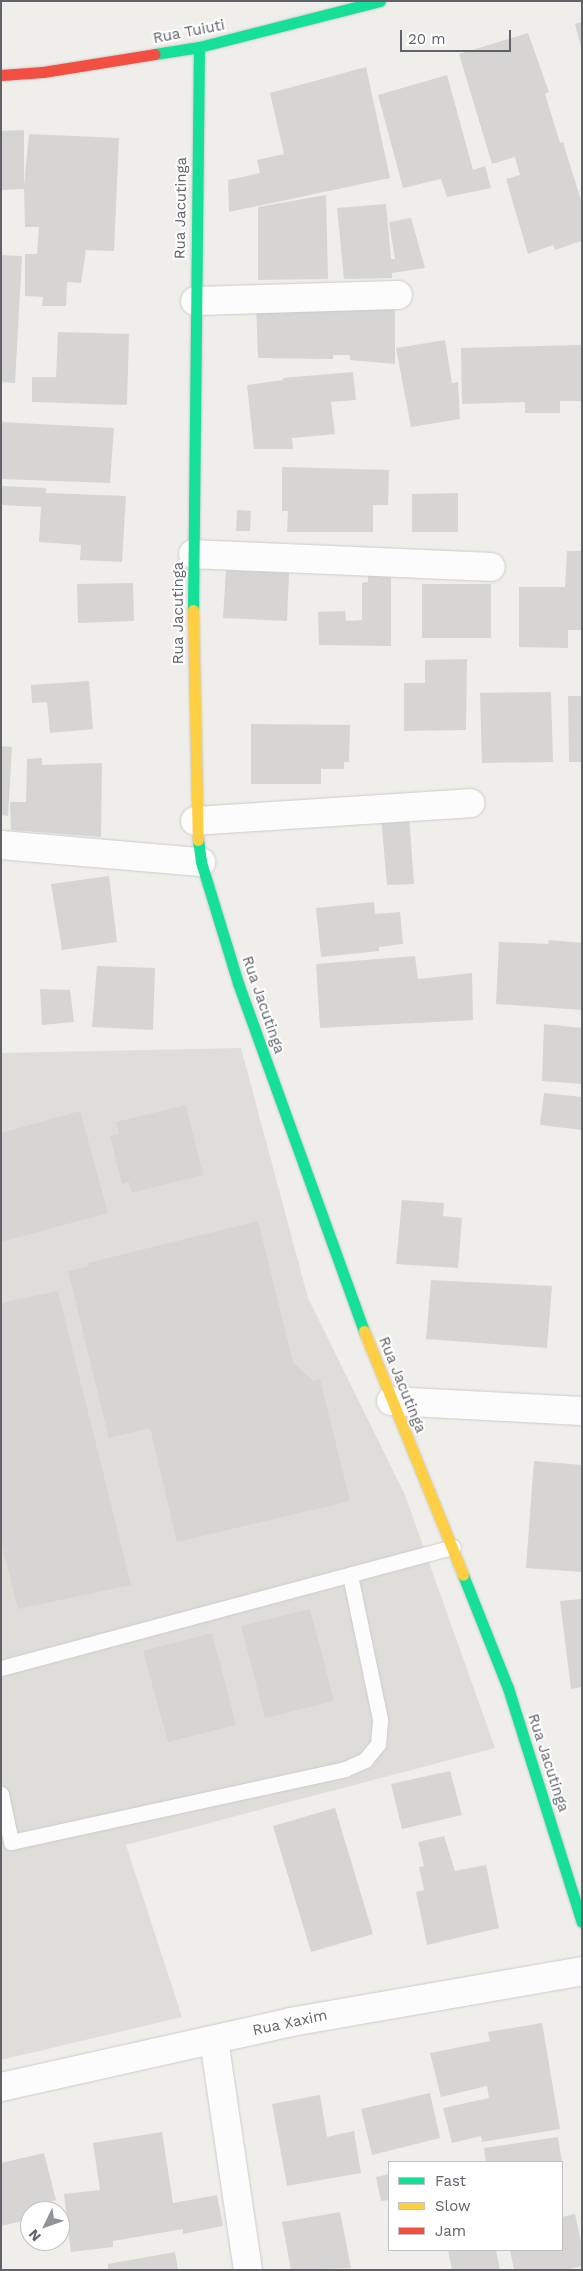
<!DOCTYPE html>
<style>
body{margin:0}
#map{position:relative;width:583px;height:2271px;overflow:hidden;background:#efeeea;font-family:"Work Sans",sans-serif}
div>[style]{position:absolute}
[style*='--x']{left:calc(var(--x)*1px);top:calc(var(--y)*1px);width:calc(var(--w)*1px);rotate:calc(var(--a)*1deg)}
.industrial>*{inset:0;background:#dfddda}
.building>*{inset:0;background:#d6d5d3}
.roads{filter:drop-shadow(0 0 1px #cbcccc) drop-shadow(0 0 1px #cbcccc)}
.lane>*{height:15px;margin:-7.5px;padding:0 7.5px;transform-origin:7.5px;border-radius:7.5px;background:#fdfcfc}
.street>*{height:28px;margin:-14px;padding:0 14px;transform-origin:14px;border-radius:14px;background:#fdfcfc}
.fast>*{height:11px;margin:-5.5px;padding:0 5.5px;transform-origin:5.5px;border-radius:5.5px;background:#16e098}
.slow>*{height:11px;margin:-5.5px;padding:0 5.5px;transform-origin:5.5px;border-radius:5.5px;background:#ffcf43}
.jam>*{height:11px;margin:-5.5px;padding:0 5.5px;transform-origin:5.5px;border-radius:5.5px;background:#f24e42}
span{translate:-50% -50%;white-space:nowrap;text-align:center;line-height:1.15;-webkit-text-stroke:4px #fff;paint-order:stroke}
.street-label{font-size:15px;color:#5f6368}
.frame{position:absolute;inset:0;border:2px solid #5f6368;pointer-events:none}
.legend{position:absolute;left:388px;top:2161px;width:175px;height:90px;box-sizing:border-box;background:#fff;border:1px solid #bfc1c3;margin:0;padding:6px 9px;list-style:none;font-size:15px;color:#5f6368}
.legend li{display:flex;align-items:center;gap:10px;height:25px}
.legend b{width:25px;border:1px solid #bfc1c3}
.north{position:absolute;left:20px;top:2201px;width:50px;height:50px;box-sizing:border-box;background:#fff;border:1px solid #bfc1c3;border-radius:50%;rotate:228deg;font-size:14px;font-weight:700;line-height:20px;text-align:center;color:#5f6368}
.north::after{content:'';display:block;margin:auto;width:18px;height:22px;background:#919496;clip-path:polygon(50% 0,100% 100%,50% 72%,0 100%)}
.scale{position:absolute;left:400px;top:30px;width:111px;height:22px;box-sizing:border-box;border:2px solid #5f6368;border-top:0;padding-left:6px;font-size:15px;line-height:18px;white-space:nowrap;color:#5f6368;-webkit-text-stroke:4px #fff;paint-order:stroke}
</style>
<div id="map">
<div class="industrial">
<i style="clip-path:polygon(241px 1048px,308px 1298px,405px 1495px,495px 1748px,126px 1845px,182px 2017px,1px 2060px,1px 1053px)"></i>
</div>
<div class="building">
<i style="clip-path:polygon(582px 22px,582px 47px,581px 47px,575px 24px)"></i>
<i style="clip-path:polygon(528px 33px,549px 92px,545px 94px,560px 143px,563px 142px,582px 204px,582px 236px,581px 241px,555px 250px,553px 245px,528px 254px,506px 179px,520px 175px,515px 157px,492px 164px,459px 54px)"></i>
<i style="clip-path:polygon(366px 67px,390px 178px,229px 212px,228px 180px,260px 173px,257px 160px,284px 154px,270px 93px)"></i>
<i style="clip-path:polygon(447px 75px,473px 170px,485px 166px,491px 188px,447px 197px,441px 179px,403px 188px,378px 95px)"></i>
<i style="clip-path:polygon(24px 130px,24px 186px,29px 134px,119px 138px,114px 251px,86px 250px,81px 283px,67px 282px,66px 306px,42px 306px,43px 297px,25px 296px,25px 254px,37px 254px,39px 227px,25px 227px,24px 189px,1px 190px,1px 131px)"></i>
<i style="clip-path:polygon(326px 195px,328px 279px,258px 280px,258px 207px)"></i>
<i style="clip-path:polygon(386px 204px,391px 259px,395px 259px,389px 222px,411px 218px,425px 268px,392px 273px,392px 278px,344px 279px,337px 208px)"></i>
<i style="clip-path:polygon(1px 255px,22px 256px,15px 383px,1px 382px)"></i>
<i style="clip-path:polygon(395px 301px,395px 364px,350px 360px,350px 355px,333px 355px,333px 359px,258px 358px,256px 303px)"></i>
<i style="clip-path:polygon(58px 332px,129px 334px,127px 405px,32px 402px,32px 377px,56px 377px)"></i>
<i style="clip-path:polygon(445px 340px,452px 383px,458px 382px,460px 419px,411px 427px,396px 348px)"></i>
<i style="clip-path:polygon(582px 345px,582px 401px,560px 401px,560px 413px,525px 413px,525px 402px,462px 404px,461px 348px)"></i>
<i style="clip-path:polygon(353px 372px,356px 400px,331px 402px,335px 434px,292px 438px,293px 449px,254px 449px,247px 385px,283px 380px,283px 378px)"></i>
<i style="clip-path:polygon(1px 422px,114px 428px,110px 483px,1px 479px)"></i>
<i style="clip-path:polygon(282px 467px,389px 470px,388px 505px,373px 505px,373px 532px,287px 532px,288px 511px,282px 511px)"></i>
<i style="clip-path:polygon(1px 486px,46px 488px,46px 493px,126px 496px,122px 562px,80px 560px,81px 545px,39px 542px,41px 507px,1px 505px)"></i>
<i style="clip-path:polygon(458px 493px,458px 532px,412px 532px,412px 494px)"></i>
<i style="clip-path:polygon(237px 510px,251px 511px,250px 531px,236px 531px)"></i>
<i style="clip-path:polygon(567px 551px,582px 551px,582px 630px,568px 630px,568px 648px,519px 647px,519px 587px,565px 587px)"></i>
<i style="clip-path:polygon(226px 570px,289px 573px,287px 621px,223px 618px)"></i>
<i style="clip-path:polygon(368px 576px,391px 576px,391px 646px,319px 645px,318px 612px,345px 611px,346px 621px,362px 620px,362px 583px,368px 582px)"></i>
<i style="clip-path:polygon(133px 583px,134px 621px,78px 623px,77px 584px)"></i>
<i style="clip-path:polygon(422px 584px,491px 584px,491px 638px,422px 638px)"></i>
<i style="clip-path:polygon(467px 659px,466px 730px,404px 731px,404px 683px,425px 683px,425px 660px)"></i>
<i style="clip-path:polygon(89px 681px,93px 729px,50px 733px,47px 702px,32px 703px,31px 685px)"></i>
<i style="clip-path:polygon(551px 692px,553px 762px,482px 763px,480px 693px)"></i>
<i style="clip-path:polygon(568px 696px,582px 696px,582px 762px,569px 762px)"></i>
<i style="clip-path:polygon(251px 724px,350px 725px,349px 762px,344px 762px,344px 769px,321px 769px,321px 784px,251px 784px)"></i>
<i style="clip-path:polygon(1px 746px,12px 747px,8px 816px,1px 815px)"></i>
<i style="clip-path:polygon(42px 758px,42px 765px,102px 763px,101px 837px,11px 830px,10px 802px,26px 802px,27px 759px)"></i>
<i style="clip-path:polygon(409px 815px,414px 884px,387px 885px,381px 817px)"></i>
<i style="clip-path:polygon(109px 876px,117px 942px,62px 950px,51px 884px)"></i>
<i style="clip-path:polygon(374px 902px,375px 914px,400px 912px,403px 944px,379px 947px,379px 951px,321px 957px,316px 908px)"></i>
<i style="clip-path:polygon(549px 940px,582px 943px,582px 1010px,496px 1004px,499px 942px,548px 944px)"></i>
<i style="clip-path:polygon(415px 956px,418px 979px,472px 973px,473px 1020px,320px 1028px,316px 964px)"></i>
<i style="clip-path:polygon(97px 966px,155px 968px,153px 1030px,92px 1027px)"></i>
<i style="clip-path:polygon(40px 989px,70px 990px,74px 1022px,42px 1025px)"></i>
<i style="clip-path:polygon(544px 1024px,582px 1028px,582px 1084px,542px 1081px)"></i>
<i style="clip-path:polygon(544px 1093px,582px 1097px,582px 1130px,540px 1125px)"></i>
<i style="clip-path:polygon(186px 1105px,203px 1175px,132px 1193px,129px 1182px,122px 1184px,110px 1136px,119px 1134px,116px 1122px)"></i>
<i style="clip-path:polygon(80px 1111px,108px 1213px,1px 1242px,1px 1133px)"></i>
<i style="clip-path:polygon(402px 1200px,444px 1203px,443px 1216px,462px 1218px,458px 1268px,396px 1264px)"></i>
<i style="clip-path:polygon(258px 1221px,293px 1362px,313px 1381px,320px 1379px,350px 1501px,177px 1542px,150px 1428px,109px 1438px,68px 1271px,89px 1266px,88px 1263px)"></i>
<i style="clip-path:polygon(431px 1280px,552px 1286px,547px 1348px,426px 1339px)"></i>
<i style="clip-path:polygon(58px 1291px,131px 1585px,18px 1609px,1px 1541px,1px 1303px)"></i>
<i style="clip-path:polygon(534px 1461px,582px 1465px,582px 1572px,526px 1568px)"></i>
<i style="clip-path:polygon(582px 1599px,582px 1687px,571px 1689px,560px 1601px)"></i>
<i style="clip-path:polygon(310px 1609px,334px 1701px,265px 1718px,241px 1626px)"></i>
<i style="clip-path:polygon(212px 1633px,236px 1725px,168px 1742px,143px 1651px)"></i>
<i style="clip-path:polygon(450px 1771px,462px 1815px,402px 1829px,391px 1784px)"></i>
<i style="clip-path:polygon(335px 1808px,373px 1934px,311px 1952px,273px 1826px)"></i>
<i style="clip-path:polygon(444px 1836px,455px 1871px,486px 1865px,499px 1928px,427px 1945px,416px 1892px,424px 1890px,419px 1867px,424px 1866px,418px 1842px)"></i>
<i style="clip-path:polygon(542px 2023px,560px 2129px,482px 2142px,481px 2136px,452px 2143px,443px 2108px,489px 2098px,487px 2086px,441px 2097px,430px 2053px,490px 2041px,488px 2032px)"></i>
<i style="clip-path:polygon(430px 2093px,440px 2138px,372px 2155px,361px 2109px)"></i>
<i style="clip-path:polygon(320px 2095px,327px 2137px,354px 2131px,361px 2173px,287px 2186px,272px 2104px)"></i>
<i style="clip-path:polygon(162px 2132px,173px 2203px,217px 2195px,223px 2226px,183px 2234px,183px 2229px,113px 2241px,113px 2247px,71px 2252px,64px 2194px,100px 2190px,93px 2143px)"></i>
<i style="clip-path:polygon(558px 2137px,562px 2162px,486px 2162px,484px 2148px)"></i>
<i style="clip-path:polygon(44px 2153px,56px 2200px,37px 2205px,38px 2211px,30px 2211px,30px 2219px,2px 2226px,1px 2163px)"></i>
<i style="clip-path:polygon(389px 2174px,389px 2200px,381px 2201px,376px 2177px)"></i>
<i style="clip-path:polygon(340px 2212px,351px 2268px,291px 2270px,282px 2222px)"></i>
<i style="clip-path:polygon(575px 2214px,582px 2247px,582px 2266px,564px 2270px,514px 2270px,510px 2250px,562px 2250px,562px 2217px)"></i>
<i style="clip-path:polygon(448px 2250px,496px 2250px,500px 2270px,452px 2270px)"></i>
<i style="clip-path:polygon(175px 2252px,178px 2270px,108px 2270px,108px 2264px)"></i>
</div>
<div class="roads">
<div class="lane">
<i style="--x:1;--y:1668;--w:468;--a:-15"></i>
<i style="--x:1;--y:1794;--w:49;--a:78.2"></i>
<i style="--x:11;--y:1842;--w:342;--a:-12.3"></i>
<i style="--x:345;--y:1769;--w:22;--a:-24"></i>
<i style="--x:365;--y:1760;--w:21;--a:-51"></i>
<i style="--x:378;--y:1744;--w:25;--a:-85"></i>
<i style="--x:380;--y:1719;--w:147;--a:-101.8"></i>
</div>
<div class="street">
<i style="--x:195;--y:301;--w:203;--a:-1.7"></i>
<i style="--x:193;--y:554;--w:298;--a:2.5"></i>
<i style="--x:195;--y:821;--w:276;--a:-3.7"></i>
<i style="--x:1;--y:845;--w:201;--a:4.9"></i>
<i style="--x:391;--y:1401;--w:191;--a:3"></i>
<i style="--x:214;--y:2040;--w:232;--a:81.6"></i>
<i style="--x:1;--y:2087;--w:297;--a:-12.6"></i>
<i style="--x:291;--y:2022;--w:295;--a:-9.9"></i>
</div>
<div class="fast">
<i style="--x:155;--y:54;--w:45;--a:-9"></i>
<i style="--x:199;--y:47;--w:187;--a:-14.3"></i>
<i style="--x:193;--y:610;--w:563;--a:-89.39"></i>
<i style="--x:198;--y:840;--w:22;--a:82"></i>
<i style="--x:201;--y:862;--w:127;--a:73"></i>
<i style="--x:238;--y:983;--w:370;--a:70.1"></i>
<i style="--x:463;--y:1575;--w:122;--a:68.3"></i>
<i style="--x:508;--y:1688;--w:245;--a:72.5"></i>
</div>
<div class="slow">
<i style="--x:193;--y:610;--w:230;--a:88.8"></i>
<i style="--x:364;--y:1331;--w:263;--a:67.9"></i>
</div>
<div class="jam">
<i style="--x:1;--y:75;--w:42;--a:-4.1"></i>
<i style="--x:43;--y:72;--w:113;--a:-9.1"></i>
</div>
</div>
<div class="street-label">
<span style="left:189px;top:32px;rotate:-11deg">Rua Tuiuti</span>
<span style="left:181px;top:208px;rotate:-89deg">Rua Jacutinga</span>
<span style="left:179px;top:613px;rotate:-90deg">Rua Jacutinga</span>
<span style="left:263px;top:1005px;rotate:71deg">Rua Jacutinga</span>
<span style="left:402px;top:1385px;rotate:68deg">Rua Jacutinga</span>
<span style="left:548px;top:1763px;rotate:72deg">Rua Jacutinga</span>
<span style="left:290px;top:2023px;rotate:-12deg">Rua Xaxim</span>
</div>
<div class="frame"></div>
<ul class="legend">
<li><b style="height:6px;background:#16e098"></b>Fast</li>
<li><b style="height:6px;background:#ffcf43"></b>Slow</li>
<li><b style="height:6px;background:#f24e42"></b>Jam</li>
</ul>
<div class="north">N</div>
<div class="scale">20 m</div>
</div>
